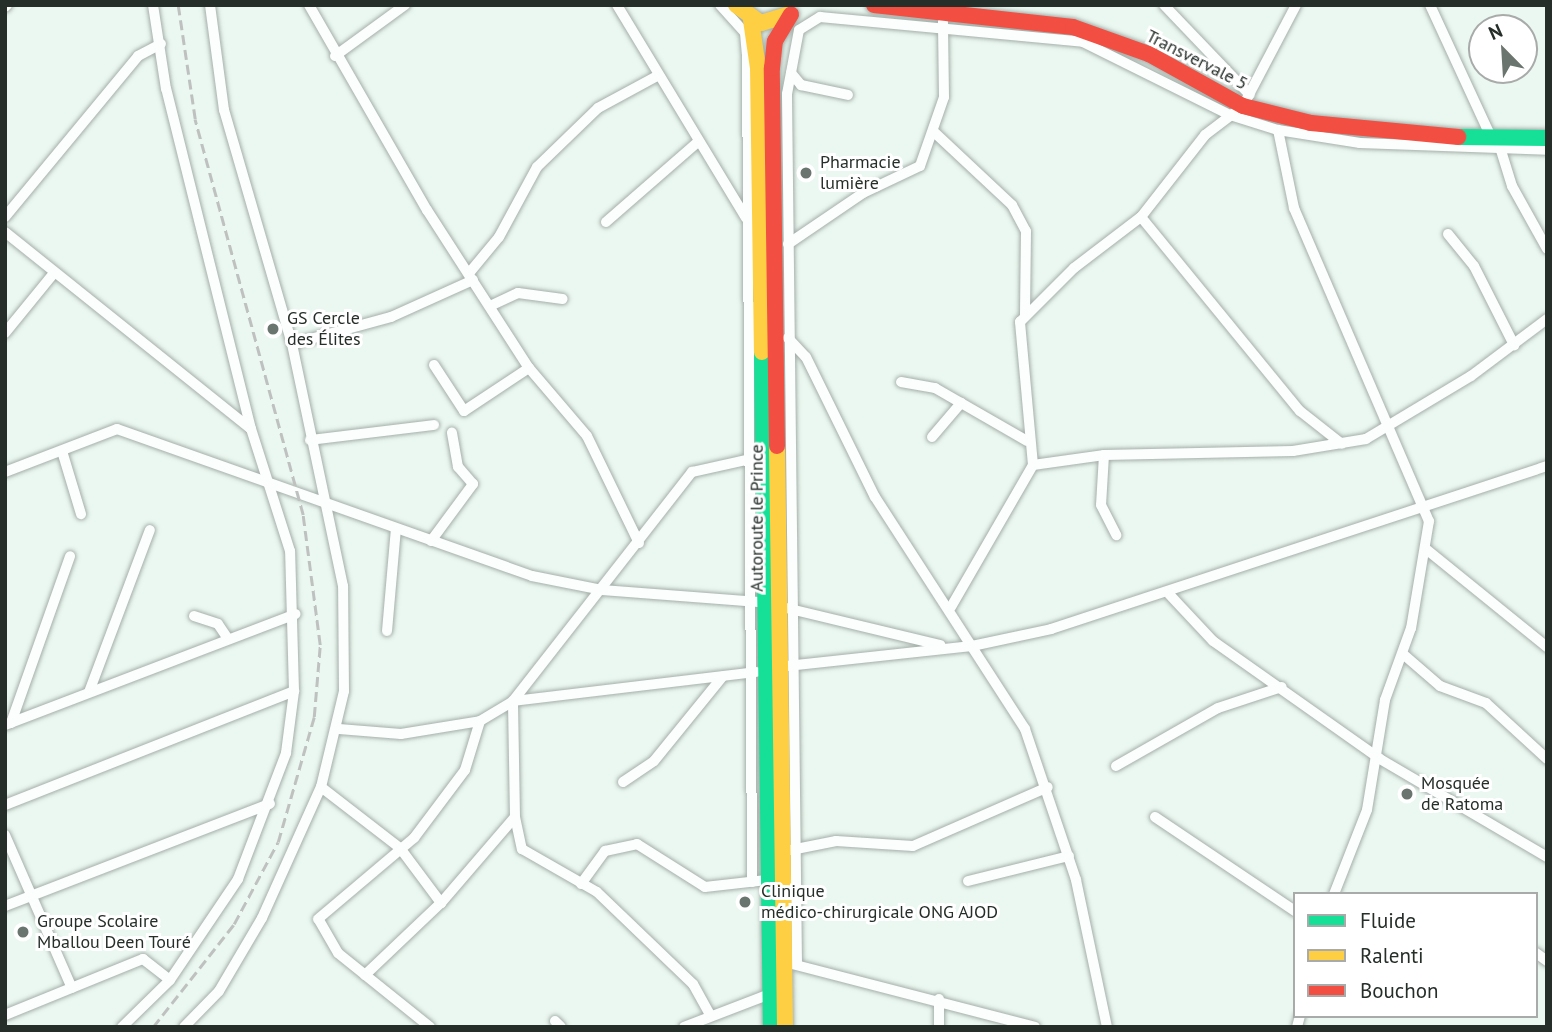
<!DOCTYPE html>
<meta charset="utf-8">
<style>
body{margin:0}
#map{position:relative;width:1552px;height:1032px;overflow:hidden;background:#ebf8f1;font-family:"PT Sans",sans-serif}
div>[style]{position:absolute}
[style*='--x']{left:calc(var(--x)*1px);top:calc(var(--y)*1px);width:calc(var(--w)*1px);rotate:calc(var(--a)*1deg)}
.roads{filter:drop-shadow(0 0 2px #a5afaa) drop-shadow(0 0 2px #a5afaa)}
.street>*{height:10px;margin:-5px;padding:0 5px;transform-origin:5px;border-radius:5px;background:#fcfefd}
.fast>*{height:16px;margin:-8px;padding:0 8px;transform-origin:8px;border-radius:8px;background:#16e098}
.slow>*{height:16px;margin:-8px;padding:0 8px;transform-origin:8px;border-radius:8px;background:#ffcf43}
.jam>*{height:16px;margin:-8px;padding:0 8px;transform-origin:8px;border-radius:8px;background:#f24e42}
.rail>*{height:2.5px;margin-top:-1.25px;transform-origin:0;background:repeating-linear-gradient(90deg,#bec1bf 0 10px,transparent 0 15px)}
.dots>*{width:19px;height:19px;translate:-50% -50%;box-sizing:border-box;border:4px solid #fff;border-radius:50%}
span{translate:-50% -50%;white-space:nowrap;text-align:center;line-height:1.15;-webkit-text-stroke:6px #fff;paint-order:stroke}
.street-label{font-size:18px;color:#252e29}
.poi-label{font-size:18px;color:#252e29}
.left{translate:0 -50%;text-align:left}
.frame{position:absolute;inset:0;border:7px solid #252e29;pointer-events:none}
.legend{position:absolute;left:1293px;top:892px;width:245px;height:126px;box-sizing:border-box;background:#fff;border:2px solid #a8aba9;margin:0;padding:9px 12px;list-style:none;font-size:21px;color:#252e29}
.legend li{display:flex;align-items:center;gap:14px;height:35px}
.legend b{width:35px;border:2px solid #a8aba9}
.north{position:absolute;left:1468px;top:14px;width:70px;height:70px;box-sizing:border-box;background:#fff;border:2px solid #a8aba9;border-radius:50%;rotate:336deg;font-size:19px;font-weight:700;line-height:28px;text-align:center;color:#252e29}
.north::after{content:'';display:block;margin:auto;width:24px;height:32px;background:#6a756f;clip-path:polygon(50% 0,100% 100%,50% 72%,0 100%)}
</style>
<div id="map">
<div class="roads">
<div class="street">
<i style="--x:309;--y:5;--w:237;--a:60.1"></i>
<i style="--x:427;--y:210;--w:188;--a:57.2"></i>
<i style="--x:529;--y:368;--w:89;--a:49.5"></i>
<i style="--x:587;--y:436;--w:119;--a:64.1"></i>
<i style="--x:617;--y:5;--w:249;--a:58.8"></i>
<i style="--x:720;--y:5;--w:38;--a:48"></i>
<i style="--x:745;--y:33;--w:21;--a:85"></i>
<i style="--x:747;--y:54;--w:828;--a:89.65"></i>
<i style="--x:1164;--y:5;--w:124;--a:46.3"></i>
<i style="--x:1430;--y:5;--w:145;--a:65.2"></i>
<i style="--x:5;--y:7;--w:3;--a:-45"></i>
<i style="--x:335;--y:56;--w:87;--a:-36.1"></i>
<i style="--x:791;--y:73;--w:16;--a:50"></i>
<i style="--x:801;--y:85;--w:48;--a:12"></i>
<i style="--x:1278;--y:130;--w:80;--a:78.4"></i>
<i style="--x:1294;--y:208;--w:341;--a:66.7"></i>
<i style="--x:1429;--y:521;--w:109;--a:99.5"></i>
<i style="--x:1411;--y:628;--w:77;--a:109.9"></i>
<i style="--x:1385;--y:700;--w:111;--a:99.3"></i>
<i style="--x:1367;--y:810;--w:90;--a:111.4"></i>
<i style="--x:934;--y:132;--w:107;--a:43.1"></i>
<i style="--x:1012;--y:205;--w:30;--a:62"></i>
<i style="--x:1026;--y:231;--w:85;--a:90.7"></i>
<i style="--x:1499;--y:144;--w:44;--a:72.8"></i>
<i style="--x:1512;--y:186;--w:72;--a:60.9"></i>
<i style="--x:5;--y:217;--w:209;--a:-50.4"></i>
<i style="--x:138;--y:56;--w:26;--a:-28"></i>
<i style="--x:1141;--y:217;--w:251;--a:50.7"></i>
<i style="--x:1300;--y:411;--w:53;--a:38.2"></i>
<i style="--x:606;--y:222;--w:123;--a:-41.1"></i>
<i style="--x:5;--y:232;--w:315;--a:38.7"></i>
<i style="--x:1448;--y:234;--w:41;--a:50.9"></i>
<i style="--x:1474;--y:266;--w:89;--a:63.1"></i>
<i style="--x:788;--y:244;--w:91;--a:-34.2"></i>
<i style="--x:863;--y:193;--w:63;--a:-25.3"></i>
<i style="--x:920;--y:166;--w:73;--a:-70.8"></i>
<i style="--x:944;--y:97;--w:75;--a:-90.8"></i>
<i style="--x:470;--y:272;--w:45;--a:-50.4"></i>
<i style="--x:499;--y:237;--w:80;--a:-61.5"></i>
<i style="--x:537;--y:167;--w:85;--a:-44"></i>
<i style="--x:598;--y:108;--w:67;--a:-28.5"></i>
<i style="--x:490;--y:306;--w:31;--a:-25"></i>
<i style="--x:518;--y:293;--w:45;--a:7.6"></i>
<i style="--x:5;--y:333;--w:77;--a:-50.8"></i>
<i style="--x:788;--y:338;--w:26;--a:47"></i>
<i style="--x:806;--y:357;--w:156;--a:63.8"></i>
<i style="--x:875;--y:497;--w:276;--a:57.1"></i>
<i style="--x:1025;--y:729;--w:159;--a:71.3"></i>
<i style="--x:1076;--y:880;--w:150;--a:78.1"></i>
<i style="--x:292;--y:344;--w:103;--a:-15.3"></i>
<i style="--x:391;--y:317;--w:90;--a:-24.3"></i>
<i style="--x:434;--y:365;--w:55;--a:56.9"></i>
<i style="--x:464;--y:411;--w:78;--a:-33.5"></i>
<i style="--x:901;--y:382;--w:35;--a:10"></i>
<i style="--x:935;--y:388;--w:106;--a:29.9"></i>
<i style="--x:932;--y:437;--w:45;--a:-49.5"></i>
<i style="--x:310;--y:440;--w:125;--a:-6.9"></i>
<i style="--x:62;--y:451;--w:66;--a:73.2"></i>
<i style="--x:1104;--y:455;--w:50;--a:93.4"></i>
<i style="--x:1101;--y:505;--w:34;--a:63"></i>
<i style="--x:1033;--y:465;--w:144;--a:-95.2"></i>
<i style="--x:1020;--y:322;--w:76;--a:-45"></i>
<i style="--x:1074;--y:268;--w:84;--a:-37.3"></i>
<i style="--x:1141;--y:217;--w:104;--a:-52"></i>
<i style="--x:1205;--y:135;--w:48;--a:-37.3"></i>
<i style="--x:1243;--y:106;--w:114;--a:-62.3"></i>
<i style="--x:5;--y:472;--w:120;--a:-21"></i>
<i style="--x:117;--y:429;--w:440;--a:19.5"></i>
<i style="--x:532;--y:576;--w:71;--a:11.3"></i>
<i style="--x:602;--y:590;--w:157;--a:4.4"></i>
<i style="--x:431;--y:541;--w:71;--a:-53.6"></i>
<i style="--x:473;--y:484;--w:23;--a:-131"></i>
<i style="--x:458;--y:467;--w:35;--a:-100"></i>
<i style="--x:1426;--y:549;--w:156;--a:39"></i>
<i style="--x:1169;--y:594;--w:64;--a:46.9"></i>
<i style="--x:1213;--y:641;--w:204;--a:35.2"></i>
<i style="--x:1380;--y:759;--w:194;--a:30.4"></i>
<i style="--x:782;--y:607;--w:163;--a:13.5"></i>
<i style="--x:951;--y:607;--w:164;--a:-60"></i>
<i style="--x:1033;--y:465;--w:72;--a:-8"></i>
<i style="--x:1104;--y:455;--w:189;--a:-1.2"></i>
<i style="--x:1293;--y:451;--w:74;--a:-9.3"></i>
<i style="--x:1366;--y:439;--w:122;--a:-31"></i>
<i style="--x:1471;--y:376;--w:95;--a:-36.9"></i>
<i style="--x:194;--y:616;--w:25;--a:18"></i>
<i style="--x:218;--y:624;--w:18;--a:56"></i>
<i style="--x:387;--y:631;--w:102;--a:-85"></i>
<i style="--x:1403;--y:654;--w:49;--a:40.9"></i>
<i style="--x:1440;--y:686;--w:49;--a:20.3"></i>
<i style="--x:1486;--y:703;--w:83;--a:42.6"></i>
<i style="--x:787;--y:666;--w:186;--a:-6.2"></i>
<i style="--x:972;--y:646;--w:81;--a:-12.1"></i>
<i style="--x:1051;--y:629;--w:522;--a:-18.19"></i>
<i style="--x:89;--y:692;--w:173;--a:-69.4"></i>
<i style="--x:11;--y:723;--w:177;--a:-70.5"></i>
<i style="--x:5;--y:725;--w:311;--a:-20.9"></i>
<i style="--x:339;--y:729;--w:62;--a:4.6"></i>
<i style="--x:401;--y:734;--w:80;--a:-9.3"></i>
<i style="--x:480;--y:721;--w:39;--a:-31"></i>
<i style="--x:513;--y:701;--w:291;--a:-52"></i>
<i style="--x:692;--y:472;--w:59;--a:-12.6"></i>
<i style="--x:1116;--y:766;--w:117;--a:-29.6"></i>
<i style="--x:1218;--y:708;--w:67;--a:-18.2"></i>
<i style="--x:623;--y:782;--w:37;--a:-34"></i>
<i style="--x:654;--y:761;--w:109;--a:-50.9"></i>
<i style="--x:321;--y:787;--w:100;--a:37.7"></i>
<i style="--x:400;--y:848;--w:69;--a:53.3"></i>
<i style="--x:5;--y:805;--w:311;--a:-21.5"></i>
<i style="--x:515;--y:817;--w:33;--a:78"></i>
<i style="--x:522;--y:849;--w:86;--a:29.8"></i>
<i style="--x:597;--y:892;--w:133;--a:43.8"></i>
<i style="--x:693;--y:984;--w:35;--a:61"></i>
<i style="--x:1155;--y:817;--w:169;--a:33.9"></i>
<i style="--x:5;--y:835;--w:167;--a:66.4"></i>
<i style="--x:791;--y:850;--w:46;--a:-11.3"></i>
<i style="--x:836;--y:841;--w:77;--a:3.7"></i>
<i style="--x:913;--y:846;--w:147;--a:-23.6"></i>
<i style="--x:968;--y:881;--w:104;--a:-13.9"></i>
<i style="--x:581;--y:884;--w:41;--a:-54"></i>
<i style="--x:605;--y:851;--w:33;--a:-12"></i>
<i style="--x:637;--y:844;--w:80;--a:32.3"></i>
<i style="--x:705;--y:887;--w:62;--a:-6.4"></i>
<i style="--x:5;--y:906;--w:284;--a:-21.1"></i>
<i style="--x:1536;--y:953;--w:14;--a:36"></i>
<i style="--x:792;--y:964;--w:251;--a:14.5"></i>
<i style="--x:797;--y:964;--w:870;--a:-90.66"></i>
<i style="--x:787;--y:94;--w:65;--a:-79.4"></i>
<i style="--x:799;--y:30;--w:25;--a:-32"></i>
<i style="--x:820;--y:17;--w:264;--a:5.4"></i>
<i style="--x:1083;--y:42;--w:164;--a:26.4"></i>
<i style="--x:1230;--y:115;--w:50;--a:17.4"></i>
<i style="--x:1278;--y:130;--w:83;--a:9"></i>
<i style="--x:1360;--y:143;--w:187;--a:2.1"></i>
<i style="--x:365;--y:975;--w:105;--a:-43.5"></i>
<i style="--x:441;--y:903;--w:113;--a:-49.3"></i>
<i style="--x:515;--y:817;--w:116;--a:-91"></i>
<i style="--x:513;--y:701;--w:245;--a:-6.8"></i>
<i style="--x:5;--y:1015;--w:149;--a:-22.1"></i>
<i style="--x:143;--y:959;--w:34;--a:38"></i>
<i style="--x:555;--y:1021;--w:8;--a:45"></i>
<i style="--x:122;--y:1027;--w:67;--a:-44.4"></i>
<i style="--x:170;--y:980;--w:122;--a:-56"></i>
<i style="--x:238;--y:879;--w:135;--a:-69.1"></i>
<i style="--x:286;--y:753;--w:63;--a:-82.6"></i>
<i style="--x:294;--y:691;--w:140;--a:-91.6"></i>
<i style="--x:290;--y:551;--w:128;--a:-107.7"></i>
<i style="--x:251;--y:429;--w:350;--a:-104"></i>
<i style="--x:166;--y:89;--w:85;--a:-98.8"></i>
<i style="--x:184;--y:1027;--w:50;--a:-45.8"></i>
<i style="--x:219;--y:991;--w:85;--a:-59.5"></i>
<i style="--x:262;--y:918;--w:144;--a:-65.8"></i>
<i style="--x:321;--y:787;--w:99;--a:-76.5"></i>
<i style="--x:344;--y:691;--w:105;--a:-90.5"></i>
<i style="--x:343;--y:586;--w:247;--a:-101.9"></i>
<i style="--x:292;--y:344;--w:244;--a:-106.2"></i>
<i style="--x:224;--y:110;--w:106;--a:-97.6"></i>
<i style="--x:430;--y:1027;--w:118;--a:-141.2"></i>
<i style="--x:338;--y:953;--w:39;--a:-120"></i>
<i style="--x:318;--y:919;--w:126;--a:-40.2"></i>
<i style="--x:414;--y:838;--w:85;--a:-53.1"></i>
<i style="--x:465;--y:770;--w:51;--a:-73"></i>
<i style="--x:684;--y:1027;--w:92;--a:-21"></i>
<i style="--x:939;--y:1027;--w:28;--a:-90"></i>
<i style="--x:1297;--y:1027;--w:11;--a:-75"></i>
</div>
<div class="fast">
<i style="--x:1458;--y:137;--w:89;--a:0.6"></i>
<i style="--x:762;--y:352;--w:675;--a:89.24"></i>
</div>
<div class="slow">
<i style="--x:736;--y:5;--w:31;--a:36"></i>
<i style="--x:761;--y:23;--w:30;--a:-17"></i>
<i style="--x:751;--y:20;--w:49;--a:81.7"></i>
<i style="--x:758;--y:68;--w:284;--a:89.2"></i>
<i style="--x:777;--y:446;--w:581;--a:89.21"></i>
</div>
<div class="jam">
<i style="--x:874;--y:5;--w:200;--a:6.3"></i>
<i style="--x:1073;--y:27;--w:81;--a:19.6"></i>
<i style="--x:1149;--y:54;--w:107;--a:29"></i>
<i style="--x:1243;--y:106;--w:70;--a:14"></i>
<i style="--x:1311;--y:123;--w:148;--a:5.4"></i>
<i style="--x:777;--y:446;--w:378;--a:-90.8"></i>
<i style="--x:772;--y:68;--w:27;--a:-84"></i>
<i style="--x:775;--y:41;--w:31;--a:-59"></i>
</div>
</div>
<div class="rail">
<i style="--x:153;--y:1027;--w:131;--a:-51.8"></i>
<i style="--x:234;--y:924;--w:93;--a:-61.8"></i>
<i style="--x:278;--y:842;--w:130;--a:-73.9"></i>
<i style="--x:314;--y:717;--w:72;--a:-85.2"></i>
<i style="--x:320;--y:645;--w:131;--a:-97.5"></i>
<i style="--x:303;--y:515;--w:410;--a:-105.3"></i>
<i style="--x:195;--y:119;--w:115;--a:-98.5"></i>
</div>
<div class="dots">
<i style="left:806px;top:173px;background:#6a756f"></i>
<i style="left:273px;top:329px;background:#6a756f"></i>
<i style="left:1407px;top:794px;background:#6a756f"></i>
<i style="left:745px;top:902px;background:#6a756f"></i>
<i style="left:23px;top:932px;background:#6a756f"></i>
</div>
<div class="street-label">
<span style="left:1197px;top:60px;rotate:27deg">Transvervale 5</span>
<span style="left:757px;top:518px;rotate:-90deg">Autoroute le Prince</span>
</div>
<div class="poi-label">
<span class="left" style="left:820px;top:173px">Pharmacie<br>lumière</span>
<span class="left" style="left:287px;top:329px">GS Cercle<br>des Élites</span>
<span class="left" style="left:1421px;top:794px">Mosquée<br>de Ratoma</span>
<span class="left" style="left:761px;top:902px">Clinique<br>médico-chirurgicale ONG AJOD</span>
<span class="left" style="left:37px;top:932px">Groupe Scolaire<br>Mballou Deen Touré</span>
</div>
<div class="frame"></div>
<ul class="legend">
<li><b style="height:9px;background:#16e098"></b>Fluide</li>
<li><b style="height:9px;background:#ffcf43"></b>Ralenti</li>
<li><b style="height:9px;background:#f24e42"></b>Bouchon</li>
</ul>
<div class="north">N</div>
</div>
